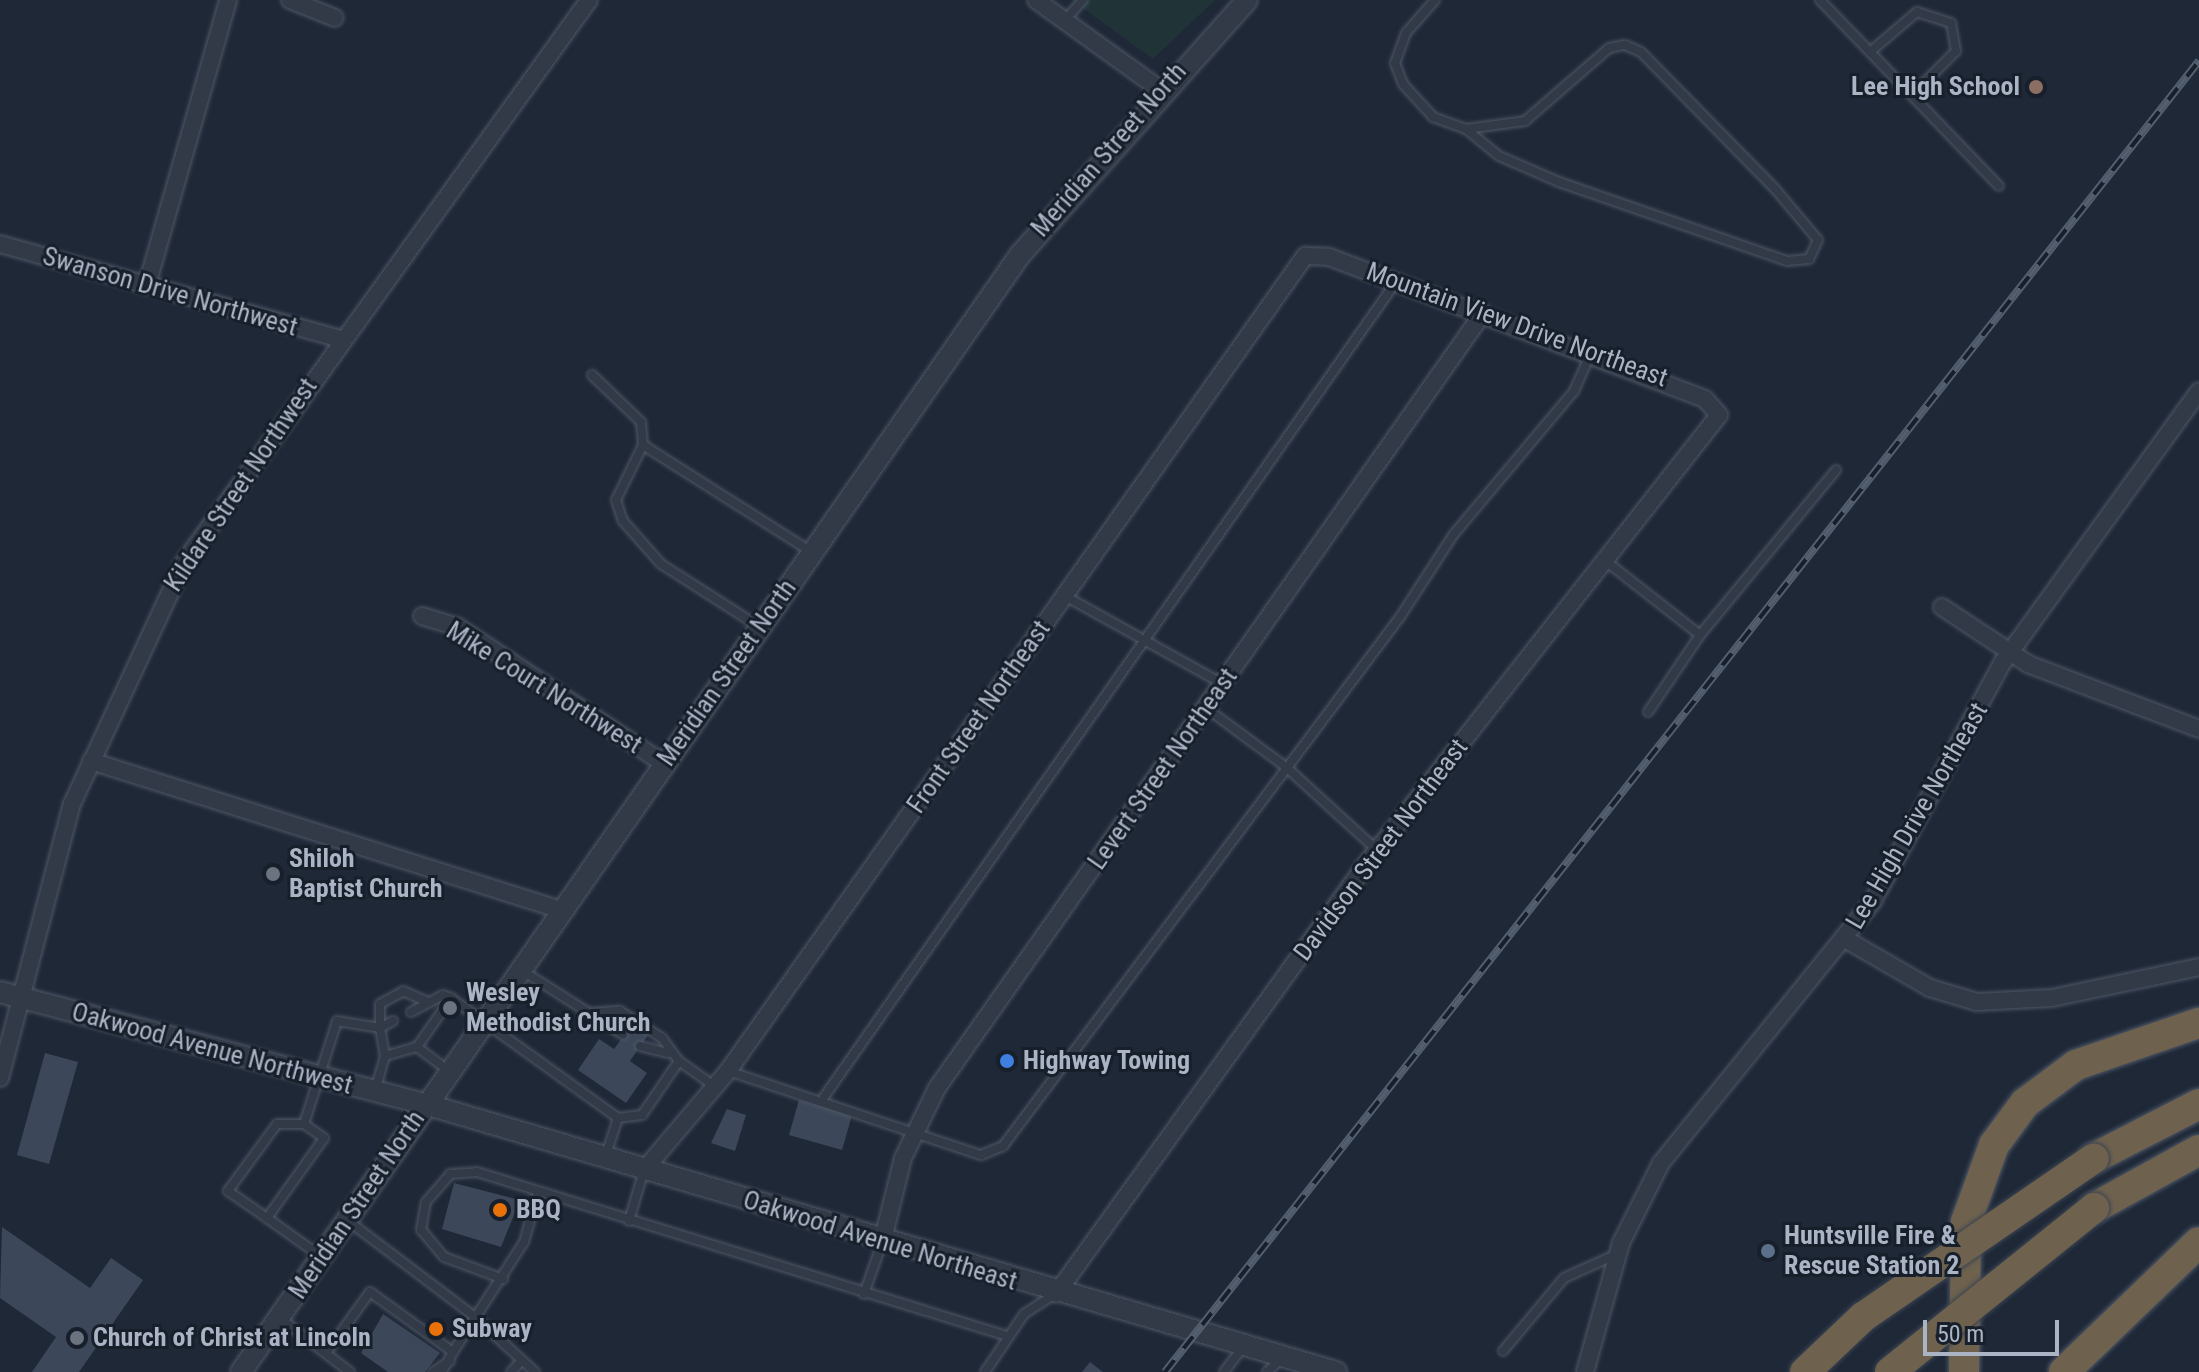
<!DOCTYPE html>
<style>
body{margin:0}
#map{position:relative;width:2199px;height:1372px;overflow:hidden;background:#1e2837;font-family:"Roboto Condensed",sans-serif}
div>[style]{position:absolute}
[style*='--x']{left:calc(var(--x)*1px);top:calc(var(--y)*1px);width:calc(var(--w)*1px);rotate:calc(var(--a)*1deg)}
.green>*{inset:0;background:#203438}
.building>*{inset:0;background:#3c485a}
.roads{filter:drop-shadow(0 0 2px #4f5766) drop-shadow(0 0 2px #4f5766)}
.service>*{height:8px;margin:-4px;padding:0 4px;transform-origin:4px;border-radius:4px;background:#323a47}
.minor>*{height:16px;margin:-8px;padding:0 8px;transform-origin:8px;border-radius:8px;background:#323a47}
.tertiary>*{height:20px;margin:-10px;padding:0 10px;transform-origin:10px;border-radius:10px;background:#323a47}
.motorway>*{height:30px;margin:-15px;padding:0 15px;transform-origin:15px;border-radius:15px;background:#6e624e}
.rail>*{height:8px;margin-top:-4px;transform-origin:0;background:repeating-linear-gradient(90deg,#171f2b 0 15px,#535e6f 0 30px);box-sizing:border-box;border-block:2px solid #535e6f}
.bridges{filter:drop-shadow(0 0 2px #3c4452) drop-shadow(0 0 2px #3c4452)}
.motorway-bridge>*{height:30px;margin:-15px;padding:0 15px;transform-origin:15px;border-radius:15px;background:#6e624e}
.dots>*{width:22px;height:22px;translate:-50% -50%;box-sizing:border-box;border:4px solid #171f2b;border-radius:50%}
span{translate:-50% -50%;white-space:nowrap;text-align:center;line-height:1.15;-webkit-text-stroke:6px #171f2b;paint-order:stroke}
.poi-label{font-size:26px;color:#abb4c5;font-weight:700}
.right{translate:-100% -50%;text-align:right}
.left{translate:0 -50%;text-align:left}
.street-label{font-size:26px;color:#abb4c5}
.scale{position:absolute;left:1923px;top:1320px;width:136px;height:36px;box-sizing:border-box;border:4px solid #abb4c5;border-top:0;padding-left:10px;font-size:24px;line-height:28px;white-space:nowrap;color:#abb4c5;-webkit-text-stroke:6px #171f2b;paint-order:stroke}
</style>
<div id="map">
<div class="green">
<i style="clip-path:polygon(1072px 0,1215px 0,1153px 59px)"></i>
</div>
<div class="building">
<i style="clip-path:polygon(632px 1024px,648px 1035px,630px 1061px,647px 1073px,626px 1103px,578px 1070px,599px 1039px,614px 1049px)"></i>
<i style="clip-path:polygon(45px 1053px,78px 1062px,49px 1164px,17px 1155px)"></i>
<i style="clip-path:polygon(799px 1100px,852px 1115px,842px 1150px,789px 1135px)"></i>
<i style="clip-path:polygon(727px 1109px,746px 1115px,735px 1151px,711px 1143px)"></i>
<i style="clip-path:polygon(454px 1183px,520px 1200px,501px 1247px,442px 1229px)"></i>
<i style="clip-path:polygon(2px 1227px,90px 1288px,111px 1258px,143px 1280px,79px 1372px,32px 1372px,56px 1337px,0 1298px)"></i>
<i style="clip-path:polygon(383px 1314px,440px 1353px,425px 1372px,388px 1372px,361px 1353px)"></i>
<i style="clip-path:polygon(1090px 1362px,1103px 1372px,1082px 1372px)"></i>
</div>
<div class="roads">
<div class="service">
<i style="--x:1435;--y:0;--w:44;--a:131.3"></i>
<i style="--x:1406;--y:33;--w:32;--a:110"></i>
<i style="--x:1395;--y:63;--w:22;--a:69"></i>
<i style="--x:1403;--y:84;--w:45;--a:47.7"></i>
<i style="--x:1433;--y:117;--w:35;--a:20"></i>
<i style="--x:1820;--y:0;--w:258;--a:46.1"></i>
<i style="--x:1065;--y:20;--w:27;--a:-48"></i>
<i style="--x:1625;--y:45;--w:17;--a:24"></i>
<i style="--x:1641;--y:52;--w:193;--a:45.6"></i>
<i style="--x:1776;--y:190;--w:65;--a:50"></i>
<i style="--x:1818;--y:240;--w:21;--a:115"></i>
<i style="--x:1809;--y:259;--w:22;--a:175"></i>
<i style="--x:1787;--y:261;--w:241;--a:-160.9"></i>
<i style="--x:1559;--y:182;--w:65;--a:-156.6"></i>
<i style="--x:1499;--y:156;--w:43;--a:-140.7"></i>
<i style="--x:1466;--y:129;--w:60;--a:-7.7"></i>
<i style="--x:1525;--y:121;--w:111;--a:-41"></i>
<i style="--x:1609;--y:48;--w:16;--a:-11"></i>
<i style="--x:1870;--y:52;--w:62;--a:-40.4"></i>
<i style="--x:1917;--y:12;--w:36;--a:18"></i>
<i style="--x:1951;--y:23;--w:28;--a:80"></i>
<i style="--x:1956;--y:51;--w:62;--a:135"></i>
<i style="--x:592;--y:375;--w:68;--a:43.8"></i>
<i style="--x:641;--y:422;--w:23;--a:85"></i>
<i style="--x:643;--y:445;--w:61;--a:116.1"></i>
<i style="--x:616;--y:500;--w:22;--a:72"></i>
<i style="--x:623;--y:521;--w:57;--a:48.5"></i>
<i style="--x:661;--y:564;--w:115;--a:32.6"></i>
<i style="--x:643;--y:445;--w:198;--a:32.4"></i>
<i style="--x:1607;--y:562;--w:118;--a:38.1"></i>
<i style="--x:1065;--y:596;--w:181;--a:29.1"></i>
<i style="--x:1206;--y:708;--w:99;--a:36.4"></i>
<i style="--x:1286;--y:767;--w:123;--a:42.4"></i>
<i style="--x:1648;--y:712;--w:93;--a:-56"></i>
<i style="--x:1700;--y:635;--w:214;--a:-50.5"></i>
<i style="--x:523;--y:971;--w:78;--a:32.5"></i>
<i style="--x:589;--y:1013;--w:31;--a:-4"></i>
<i style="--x:620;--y:1011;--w:50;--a:32.7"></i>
<i style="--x:662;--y:1038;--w:29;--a:54"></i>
<i style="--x:411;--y:1012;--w:36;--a:-28"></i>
<i style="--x:443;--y:995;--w:9;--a:21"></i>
<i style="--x:590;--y:1014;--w:39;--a:32"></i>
<i style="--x:393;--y:1021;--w:15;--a:152"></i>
<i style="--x:380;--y:1028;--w:24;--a:-90"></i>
<i style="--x:380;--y:1004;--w:26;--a:-29"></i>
<i style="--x:403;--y:991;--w:27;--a:24"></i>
<i style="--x:640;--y:1046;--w:29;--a:14"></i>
<i style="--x:417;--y:1047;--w:60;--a:-55.2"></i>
<i style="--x:451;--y:998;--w:206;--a:35.7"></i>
<i style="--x:618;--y:1118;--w:42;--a:108"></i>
<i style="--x:385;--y:1056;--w:33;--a:-16"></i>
<i style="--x:417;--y:1047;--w:40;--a:37"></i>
<i style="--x:728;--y:1071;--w:267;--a:18.4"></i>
<i style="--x:981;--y:1155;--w:24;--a:-22"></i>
<i style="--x:1003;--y:1146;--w:661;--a:-53.11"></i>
<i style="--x:1400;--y:617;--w:99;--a:-57"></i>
<i style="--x:1454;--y:534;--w:187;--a:-50"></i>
<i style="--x:1574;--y:391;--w:42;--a:-65.9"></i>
<i style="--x:824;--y:1097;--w:996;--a:-54.94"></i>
<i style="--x:618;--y:1118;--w:24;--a:-7"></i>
<i style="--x:642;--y:1115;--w:65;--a:-55.6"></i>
<i style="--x:679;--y:1061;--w:43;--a:35.5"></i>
<i style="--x:304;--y:1124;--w:108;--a:-72.2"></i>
<i style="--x:337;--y:1021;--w:44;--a:9.2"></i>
<i style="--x:380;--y:1028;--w:28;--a:80"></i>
<i style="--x:385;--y:1056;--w:35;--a:106"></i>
<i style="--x:267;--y:1218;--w:98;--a:-54.5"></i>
<i style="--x:324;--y:1138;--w:24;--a:-145"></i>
<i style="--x:304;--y:1124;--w:27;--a:180"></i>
<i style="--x:277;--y:1124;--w:83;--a:126.2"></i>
<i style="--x:228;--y:1191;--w:47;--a:34.7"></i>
<i style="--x:267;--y:1218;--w:65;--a:35.6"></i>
<i style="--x:347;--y:1220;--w:159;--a:37.1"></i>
<i style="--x:474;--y:1316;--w:83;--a:42.6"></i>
<i style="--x:629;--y:1221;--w:53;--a:-73.6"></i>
<i style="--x:503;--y:1279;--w:63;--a:-159.6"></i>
<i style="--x:444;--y:1257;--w:35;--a:-130"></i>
<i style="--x:421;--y:1230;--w:28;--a:-80"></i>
<i style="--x:426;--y:1202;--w:37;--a:-49"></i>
<i style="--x:450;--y:1174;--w:27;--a:-4"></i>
<i style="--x:477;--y:1172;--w:555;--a:17.19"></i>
<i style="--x:864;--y:1294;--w:54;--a:-70.6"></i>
<i style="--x:281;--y:1319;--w:87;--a:37.5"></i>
<i style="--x:1503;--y:1351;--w:95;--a:-50.1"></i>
<i style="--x:1564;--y:1278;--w:58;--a:-24.4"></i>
<i style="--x:453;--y:1352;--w:131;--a:-57.2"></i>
<i style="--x:524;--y:1242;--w:51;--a:-74.1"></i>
<i style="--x:326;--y:1353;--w:75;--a:-54.2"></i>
<i style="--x:370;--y:1292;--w:102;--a:35.9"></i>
<i style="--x:453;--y:1352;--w:23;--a:119"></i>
<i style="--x:433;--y:1372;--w:20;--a:-33"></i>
<i style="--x:511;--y:1372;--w:16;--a:-47"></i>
<i style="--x:985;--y:1372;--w:70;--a:-56.1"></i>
<i style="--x:1024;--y:1314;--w:37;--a:-33"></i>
<i style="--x:1224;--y:1372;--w:30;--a:-53"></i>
<i style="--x:1267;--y:1372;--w:19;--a:-43"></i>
</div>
<div class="minor">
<i style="--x:290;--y:0;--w:48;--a:21.8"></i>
<i style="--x:1036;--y:0;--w:154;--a:35.8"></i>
<i style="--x:0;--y:244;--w:353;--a:15.6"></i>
<i style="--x:147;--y:285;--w:296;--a:-74.1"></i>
<i style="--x:1942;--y:607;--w:103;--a:33.5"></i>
<i style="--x:2028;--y:664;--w:183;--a:20.8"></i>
<i style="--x:422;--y:616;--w:38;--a:17"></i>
<i style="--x:458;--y:627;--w:247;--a:33.6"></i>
<i style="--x:91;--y:761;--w:493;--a:17.6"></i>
<i style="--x:1845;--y:939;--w:98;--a:30"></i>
<i style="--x:1930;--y:988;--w:49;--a:16.6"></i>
<i style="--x:1977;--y:1002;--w:75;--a:-3.1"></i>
<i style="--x:2052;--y:998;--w:150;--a:-11.9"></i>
<i style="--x:0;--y:1078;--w:283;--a:-75.3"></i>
<i style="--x:72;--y:804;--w:268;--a:-65.1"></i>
<i style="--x:185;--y:561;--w:691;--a:-54.24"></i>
<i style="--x:644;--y:1170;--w:130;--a:-49.7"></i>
<i style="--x:728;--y:1071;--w:999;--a:-54.7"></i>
<i style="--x:1305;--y:256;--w:24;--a:2"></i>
<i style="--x:1329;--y:257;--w:402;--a:20.7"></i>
<i style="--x:1705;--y:399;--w:21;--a:49"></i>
<i style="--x:1719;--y:415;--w:570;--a:128.16"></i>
<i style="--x:1367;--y:863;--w:531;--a:125.81"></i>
<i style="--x:882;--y:1243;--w:88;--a:-76.1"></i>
<i style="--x:903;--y:1158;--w:78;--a:-64.1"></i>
<i style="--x:937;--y:1088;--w:948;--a:-54.83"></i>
<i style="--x:1585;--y:1372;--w:134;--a:-74.4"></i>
<i style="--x:1621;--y:1243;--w:89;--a:-63.4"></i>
<i style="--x:1661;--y:1163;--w:337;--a:-51"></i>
<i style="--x:1873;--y:901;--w:272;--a:-61.5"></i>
<i style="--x:2003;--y:662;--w:334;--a:-54.1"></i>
</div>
<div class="tertiary">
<i style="--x:0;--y:992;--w:440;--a:14.8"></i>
<i style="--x:425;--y:1104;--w:950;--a:16.39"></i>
<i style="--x:241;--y:1372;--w:1362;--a:-55.11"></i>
<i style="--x:1020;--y:255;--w:341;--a:-48.3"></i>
</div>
<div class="motorway">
<i style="--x:2094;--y:1158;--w:118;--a:-27.2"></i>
<i style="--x:2094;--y:1208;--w:120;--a:-28.9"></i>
<i style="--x:1964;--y:1372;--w:150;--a:-89.2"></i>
<i style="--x:1966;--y:1222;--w:82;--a:-70"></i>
<i style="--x:1994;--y:1145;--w:52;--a:-53.6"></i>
<i style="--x:2025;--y:1103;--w:64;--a:-36.7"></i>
<i style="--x:2076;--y:1065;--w:130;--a:-18.9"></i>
<i style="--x:2064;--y:1372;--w:187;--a:-43.9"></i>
</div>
</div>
<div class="rail">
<i style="--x:1165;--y:1372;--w:1670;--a:-51.74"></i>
</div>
<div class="bridges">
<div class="motorway-bridge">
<i style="--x:1805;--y:1372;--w:80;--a:-43.5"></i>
<i style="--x:1863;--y:1317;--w:280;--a:-34.5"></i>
<i style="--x:1890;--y:1372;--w:262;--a:-38.8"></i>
</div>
</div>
<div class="dots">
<i style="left:2036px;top:87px;background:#8d6e63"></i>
<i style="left:273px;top:874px;background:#6b7280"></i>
<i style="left:450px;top:1008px;background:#6b7280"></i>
<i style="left:1007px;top:1061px;background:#3f7fe0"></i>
<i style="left:500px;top:1210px;background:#e8710a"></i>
<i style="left:1768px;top:1251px;background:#5c6f8a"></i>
<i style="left:436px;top:1329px;background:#e8710a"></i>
<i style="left:77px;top:1338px;background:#6b7280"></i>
</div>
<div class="poi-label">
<span class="right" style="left:2020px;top:87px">Lee High School</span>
<span class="left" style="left:289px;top:874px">Shiloh<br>Baptist Church</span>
<span class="left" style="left:466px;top:1008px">Wesley<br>Methodist Church</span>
<span class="left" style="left:1023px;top:1061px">Highway Towing</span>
<span class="left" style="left:516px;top:1210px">BBQ</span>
<span class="left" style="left:1784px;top:1251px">Huntsville Fire &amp;<br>Rescue Station 2</span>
<span class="left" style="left:452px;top:1329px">Subway</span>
<span class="left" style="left:93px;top:1338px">Church of Christ at Lincoln</span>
</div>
<div class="street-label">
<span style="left:1109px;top:150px;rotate:-49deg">Meridian Street North</span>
<span style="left:170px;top:292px;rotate:16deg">Swanson Drive Northwest</span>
<span style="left:1517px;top:325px;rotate:20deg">Mountain View Drive Northeast</span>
<span style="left:241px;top:485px;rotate:-56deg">Kildare Street Northwest</span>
<span style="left:727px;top:673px;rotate:-55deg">Meridian Street North</span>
<span style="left:544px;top:688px;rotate:32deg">Mike Court Northwest</span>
<span style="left:979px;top:717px;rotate:-55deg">Front Street Northeast</span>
<span style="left:1163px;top:769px;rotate:-55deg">Levert Street Northeast</span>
<span style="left:1917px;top:816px;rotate:-60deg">Lee High Drive Northeast</span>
<span style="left:1381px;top:850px;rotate:-53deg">Davidson Street Northeast</span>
<span style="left:212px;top:1049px;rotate:15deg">Oakwood Avenue Northwest</span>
<span style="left:357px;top:1205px;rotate:-56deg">Meridian Street North</span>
<span style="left:880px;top:1241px;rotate:17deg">Oakwood Avenue Northeast</span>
</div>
<div class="scale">50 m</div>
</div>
